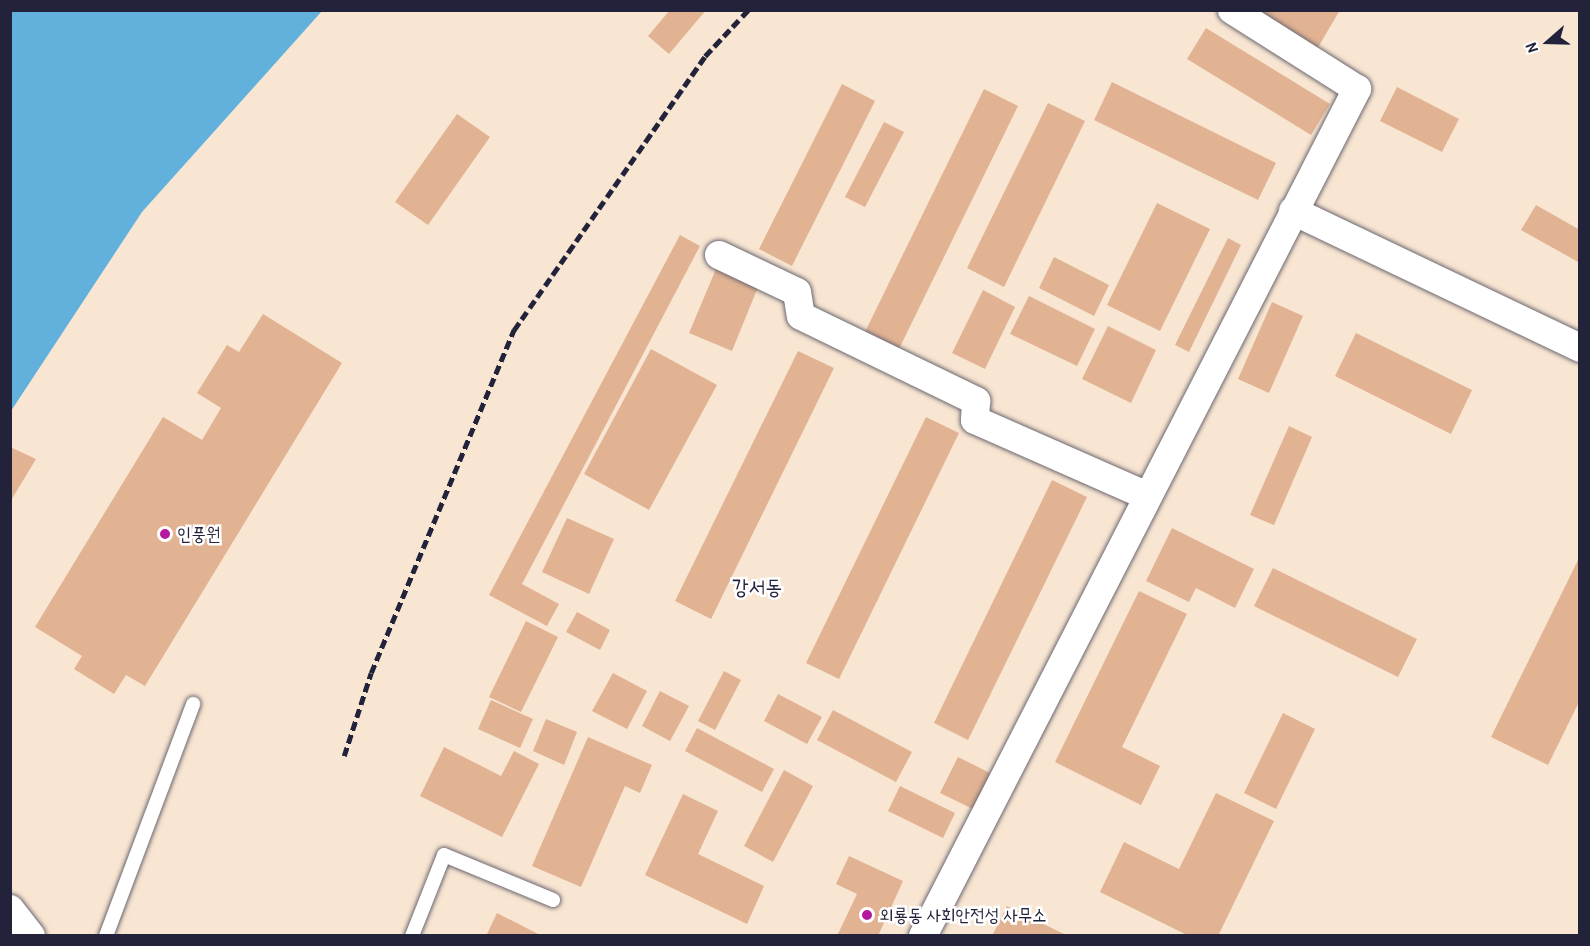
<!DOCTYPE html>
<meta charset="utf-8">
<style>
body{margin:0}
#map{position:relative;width:1590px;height:946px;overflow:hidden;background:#f8e6d2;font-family:"Patrick Hand","Poor Story",sans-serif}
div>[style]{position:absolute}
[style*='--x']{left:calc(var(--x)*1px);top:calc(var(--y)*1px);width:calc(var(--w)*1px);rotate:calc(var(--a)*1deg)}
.water>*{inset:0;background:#62b1dc}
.building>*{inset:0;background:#e1b393}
.roads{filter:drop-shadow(0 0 2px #6d6770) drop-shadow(0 0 2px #6d6770)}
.service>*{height:14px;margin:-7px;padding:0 7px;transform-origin:7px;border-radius:7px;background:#fff}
.minor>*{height:28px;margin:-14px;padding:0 14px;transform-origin:14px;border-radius:14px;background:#fff}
.rail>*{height:4.5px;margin-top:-2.25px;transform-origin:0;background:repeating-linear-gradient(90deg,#22223b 0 9px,transparent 0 13.5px)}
.dots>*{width:16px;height:16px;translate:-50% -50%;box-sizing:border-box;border:3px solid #fff;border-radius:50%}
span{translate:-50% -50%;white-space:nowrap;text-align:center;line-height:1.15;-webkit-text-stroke:5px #fff;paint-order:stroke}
.poi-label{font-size:18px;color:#22223b}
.left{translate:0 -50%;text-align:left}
.quarter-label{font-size:21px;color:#22223b}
.frame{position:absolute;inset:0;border:12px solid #22223b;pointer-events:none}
.north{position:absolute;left:1518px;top:12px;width:60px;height:60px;-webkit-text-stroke:4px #fff;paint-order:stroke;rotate:250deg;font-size:16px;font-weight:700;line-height:24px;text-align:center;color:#22223b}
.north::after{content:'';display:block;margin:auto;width:21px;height:27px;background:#22223b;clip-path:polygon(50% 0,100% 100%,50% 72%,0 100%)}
</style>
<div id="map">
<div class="water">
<i style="clip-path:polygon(11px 10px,322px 11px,142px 212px,11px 411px)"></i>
</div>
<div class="building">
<i style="clip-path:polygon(670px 10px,706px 10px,669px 54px,648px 36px)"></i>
<i style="clip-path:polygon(1254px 10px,1340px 10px,1317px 49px)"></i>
<i style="clip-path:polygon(1206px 28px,1330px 104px,1311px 135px,1187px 59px)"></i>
<i style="clip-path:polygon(1112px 82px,1276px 163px,1258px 200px,1094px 120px)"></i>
<i style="clip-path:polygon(842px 84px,875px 101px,792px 266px,759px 249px)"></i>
<i style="clip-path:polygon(1397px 87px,1459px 119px,1442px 152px,1380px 121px)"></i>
<i style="clip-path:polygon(984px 89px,1018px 106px,896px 355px,862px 338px)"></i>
<i style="clip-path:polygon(1048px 103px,1085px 121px,1004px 287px,967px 268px)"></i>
<i style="clip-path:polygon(457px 114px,490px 137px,428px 225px,395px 202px)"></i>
<i style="clip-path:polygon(884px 122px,904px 132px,865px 207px,845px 197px)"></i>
<i style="clip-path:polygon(1157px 203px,1210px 229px,1160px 331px,1107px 305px)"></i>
<i style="clip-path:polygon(1536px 205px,1580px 230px,1580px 263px,1521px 230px)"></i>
<i style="clip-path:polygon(680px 235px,700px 246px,522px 584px,559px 604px,547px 626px,489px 595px)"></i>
<i style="clip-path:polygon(1228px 238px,1241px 245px,1189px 352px,1175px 345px)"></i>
<i style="clip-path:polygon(1054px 257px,1109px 285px,1094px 316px,1039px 288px)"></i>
<i style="clip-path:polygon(716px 269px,758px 287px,732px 351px,689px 333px)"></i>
<i style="clip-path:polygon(983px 290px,1015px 307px,985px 369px,952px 353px)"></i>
<i style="clip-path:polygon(1029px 296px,1095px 329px,1077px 366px,1010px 334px)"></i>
<i style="clip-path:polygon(1272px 302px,1303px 316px,1269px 393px,1238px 379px)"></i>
<i style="clip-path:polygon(263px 314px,342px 363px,145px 686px,126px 675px,114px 694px,74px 669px,82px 656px,35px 627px,163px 417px,202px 440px,221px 408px,197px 393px,227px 345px,239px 352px)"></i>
<i style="clip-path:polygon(1108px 326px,1156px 350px,1131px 403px,1082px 379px)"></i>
<i style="clip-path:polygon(1356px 333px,1472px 390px,1451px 434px,1335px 376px)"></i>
<i style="clip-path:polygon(651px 349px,717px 385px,649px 510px,584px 474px)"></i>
<i style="clip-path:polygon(798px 351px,834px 368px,711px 619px,675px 601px)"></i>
<i style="clip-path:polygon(926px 417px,959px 433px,839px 679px,806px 663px)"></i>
<i style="clip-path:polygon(1289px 426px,1312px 437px,1274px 525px,1250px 515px)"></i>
<i style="clip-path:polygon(10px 447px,36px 459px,10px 502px)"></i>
<i style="clip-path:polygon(1052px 480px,1087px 497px,968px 740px,934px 723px)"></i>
<i style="clip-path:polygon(567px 518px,614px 539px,589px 594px,542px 572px)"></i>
<i style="clip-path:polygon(1172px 528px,1254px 569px,1235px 608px,1196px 588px,1189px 602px,1146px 581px)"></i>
<i style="clip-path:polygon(1580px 556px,1580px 700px,1548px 765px,1491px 737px)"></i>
<i style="clip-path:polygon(1273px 568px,1417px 639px,1398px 677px,1254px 606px)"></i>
<i style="clip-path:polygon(1139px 591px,1187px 614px,1122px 747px,1160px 766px,1141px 805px,1055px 762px)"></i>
<i style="clip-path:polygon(577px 612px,610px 630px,600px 650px,566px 632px)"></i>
<i style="clip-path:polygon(526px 621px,558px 637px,521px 712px,489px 697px)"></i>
<i style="clip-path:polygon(724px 671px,741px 680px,715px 730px,698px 721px)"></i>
<i style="clip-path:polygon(613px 673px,647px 691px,627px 729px,592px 711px)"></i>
<i style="clip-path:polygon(660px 691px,689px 706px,670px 741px,642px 726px)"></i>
<i style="clip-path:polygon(778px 694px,822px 717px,807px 744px,764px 721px)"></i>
<i style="clip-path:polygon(491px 700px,533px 719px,520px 748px,478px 729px)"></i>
<i style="clip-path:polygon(833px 710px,912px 752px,896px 782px,817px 740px)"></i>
<i style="clip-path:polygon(1283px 713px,1315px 729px,1276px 809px,1244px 793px)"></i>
<i style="clip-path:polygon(546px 719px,577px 732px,564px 765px,533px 751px)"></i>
<i style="clip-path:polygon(697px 728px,774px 769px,762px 792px,685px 751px)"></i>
<i style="clip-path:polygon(588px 737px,652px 765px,640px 793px,625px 786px,581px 887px,532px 866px)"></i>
<i style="clip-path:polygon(444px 747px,501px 776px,514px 751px,539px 764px,502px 837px,420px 796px)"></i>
<i style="clip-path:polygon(958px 757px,990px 773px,973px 809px,940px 793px)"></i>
<i style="clip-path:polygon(784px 770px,813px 786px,773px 862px,744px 846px)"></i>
<i style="clip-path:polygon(900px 786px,955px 813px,943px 838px,888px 811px)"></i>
<i style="clip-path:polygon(1216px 793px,1274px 821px,1218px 936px,1189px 936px,1100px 892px,1124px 842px,1179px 869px)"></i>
<i style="clip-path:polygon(683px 794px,718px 811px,698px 854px,764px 886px,747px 924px,645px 875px)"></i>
<i style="clip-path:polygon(849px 856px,903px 881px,878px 936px,837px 936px,857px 894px,836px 884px)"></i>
<i style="clip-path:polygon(1007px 906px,1068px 936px,992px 936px)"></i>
<i style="clip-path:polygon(497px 913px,542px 936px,486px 936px)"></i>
</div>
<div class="roads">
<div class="service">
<i style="--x:106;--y:936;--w:248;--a:-69.4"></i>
<i style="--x:412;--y:936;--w:87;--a:-68.4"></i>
<i style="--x:444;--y:855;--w:118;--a:22.4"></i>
</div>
<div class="minor">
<i style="--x:1293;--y:211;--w:318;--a:25.5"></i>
<i style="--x:719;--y:255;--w:86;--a:25.4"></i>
<i style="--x:797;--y:292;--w:24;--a:81"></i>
<i style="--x:801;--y:316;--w:195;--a:25.9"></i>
<i style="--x:976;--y:401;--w:19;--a:93"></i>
<i style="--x:975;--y:420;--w:188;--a:23.8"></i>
<i style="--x:10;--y:909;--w:34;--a:52"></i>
<i style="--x:923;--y:936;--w:952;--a:-62.87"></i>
<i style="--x:1357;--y:89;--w:148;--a:-147.7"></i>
</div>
</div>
<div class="rail">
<i style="--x:344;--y:756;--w:87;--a:-72"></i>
<i style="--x:371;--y:673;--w:372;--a:-67.4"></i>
<i style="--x:514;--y:330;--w:334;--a:-55.1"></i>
<i style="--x:705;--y:56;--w:63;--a:-46.9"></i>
</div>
<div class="dots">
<i style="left:165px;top:534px;background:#b5179e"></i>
<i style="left:867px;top:915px;background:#b5179e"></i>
</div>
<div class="poi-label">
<span class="left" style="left:177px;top:534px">인풍원</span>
<span class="left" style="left:879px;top:915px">외룡동 사회안전성 사무소</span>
</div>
<div class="quarter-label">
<span style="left:757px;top:587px">강서동</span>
</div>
<div class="frame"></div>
<div class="north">N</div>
</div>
